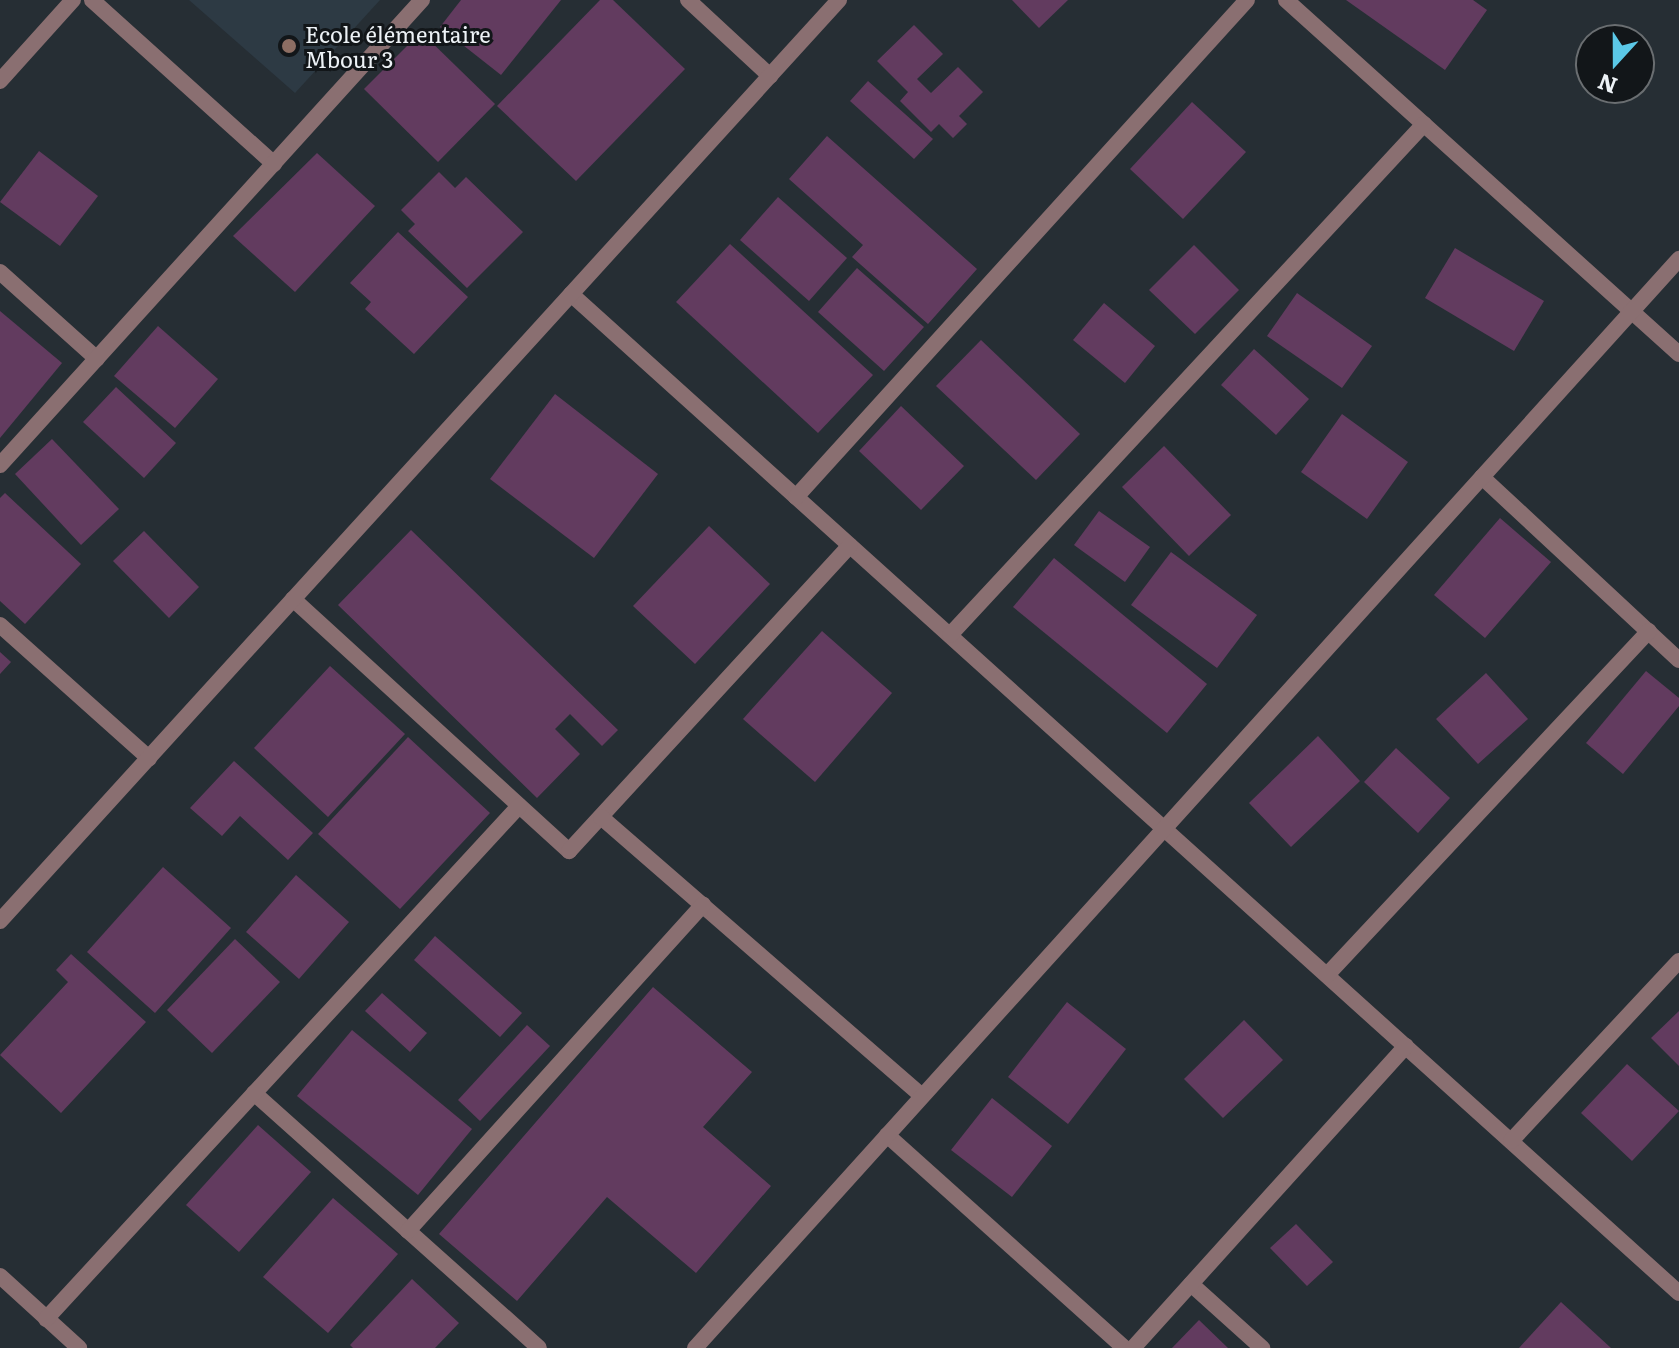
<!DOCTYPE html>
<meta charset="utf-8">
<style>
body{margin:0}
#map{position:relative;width:1679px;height:1348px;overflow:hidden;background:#262e34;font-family:Literata,serif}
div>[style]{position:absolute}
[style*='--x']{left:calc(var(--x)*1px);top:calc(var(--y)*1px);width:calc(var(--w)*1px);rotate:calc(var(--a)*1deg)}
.built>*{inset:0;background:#2d3a44}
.building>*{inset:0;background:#623b5f}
.street>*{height:16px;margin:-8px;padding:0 8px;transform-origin:8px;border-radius:8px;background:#8a6f71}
.dots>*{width:22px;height:22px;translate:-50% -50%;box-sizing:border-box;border:4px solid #121619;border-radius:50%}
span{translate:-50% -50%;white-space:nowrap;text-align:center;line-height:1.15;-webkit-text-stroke:6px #121619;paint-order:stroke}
.poi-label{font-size:22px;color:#edf2f6}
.left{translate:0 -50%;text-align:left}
.north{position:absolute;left:1575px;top:24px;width:80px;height:80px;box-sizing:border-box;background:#121619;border:2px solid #6a6e71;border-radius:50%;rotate:201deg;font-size:22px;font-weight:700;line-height:32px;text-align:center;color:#edf2f6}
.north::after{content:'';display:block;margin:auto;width:28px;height:36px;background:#5bc8e7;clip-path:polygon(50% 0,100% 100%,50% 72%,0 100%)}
</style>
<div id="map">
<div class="built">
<i style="clip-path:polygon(189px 0,380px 0,295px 93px)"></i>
</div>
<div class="building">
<i style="clip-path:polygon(461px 0,561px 0,501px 75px,440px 27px)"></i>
<i style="clip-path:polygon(600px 0,613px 0,685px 69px,576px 181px,497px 106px)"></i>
<i style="clip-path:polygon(1012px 0,1068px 0,1039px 28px)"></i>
<i style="clip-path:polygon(1346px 0,1473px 0,1487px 10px,1445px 70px)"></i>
<i style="clip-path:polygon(914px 25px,943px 54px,917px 79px,931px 93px,958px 67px,983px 92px,959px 116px,967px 124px,953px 138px,939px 124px,931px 132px,900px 101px,908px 92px,877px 61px)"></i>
<i style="clip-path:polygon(421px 32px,495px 104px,438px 162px,364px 89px)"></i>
<i style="clip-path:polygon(868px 81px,933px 139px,914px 159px,850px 101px)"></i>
<i style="clip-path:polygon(1192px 102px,1246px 152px,1183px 219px,1130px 169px)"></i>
<i style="clip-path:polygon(827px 136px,977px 269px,928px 324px,852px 257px,863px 245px,789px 179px)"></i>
<i style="clip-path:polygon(39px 151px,98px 196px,60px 246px,0 202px)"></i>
<i style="clip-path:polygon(317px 153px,375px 206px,295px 292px,233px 236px)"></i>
<i style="clip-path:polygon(439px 172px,455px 188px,466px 177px,523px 232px,467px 288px,408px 231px,415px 224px,401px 210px)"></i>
<i style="clip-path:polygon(778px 197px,847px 258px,809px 301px,740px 240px)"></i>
<i style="clip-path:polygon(398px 232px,468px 297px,414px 354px,365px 309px,371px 302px,350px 283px)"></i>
<i style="clip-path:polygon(730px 244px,873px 375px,818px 433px,676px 302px)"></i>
<i style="clip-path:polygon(1194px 245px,1239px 290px,1195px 334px,1149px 290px)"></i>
<i style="clip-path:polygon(1455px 248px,1544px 301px,1514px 351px,1425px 298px)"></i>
<i style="clip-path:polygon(857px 268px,924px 327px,884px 371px,818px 312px)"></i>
<i style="clip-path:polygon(1297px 293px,1372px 346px,1342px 388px,1267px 336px)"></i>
<i style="clip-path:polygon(1104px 303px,1155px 346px,1125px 383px,1073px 340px)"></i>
<i style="clip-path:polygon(0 311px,62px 363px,0 438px)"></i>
<i style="clip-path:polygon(158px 326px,218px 379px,175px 428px,114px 376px)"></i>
<i style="clip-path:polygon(981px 340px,1080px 434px,1036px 480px,936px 386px)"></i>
<i style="clip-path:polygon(1254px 349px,1309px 399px,1276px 435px,1221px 385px)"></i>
<i style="clip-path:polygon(116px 387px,176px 443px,144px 478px,83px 422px)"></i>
<i style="clip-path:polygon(555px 394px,658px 474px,594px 558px,490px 479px)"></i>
<i style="clip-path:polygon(901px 406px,964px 466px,921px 510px,859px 451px)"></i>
<i style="clip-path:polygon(1342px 414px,1408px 462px,1367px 519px,1301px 472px)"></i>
<i style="clip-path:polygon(52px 439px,119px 509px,81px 545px,15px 474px)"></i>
<i style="clip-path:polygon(1164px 446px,1231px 515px,1189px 556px,1122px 487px)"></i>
<i style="clip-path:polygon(5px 493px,81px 564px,25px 624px,0 601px,0 498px)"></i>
<i style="clip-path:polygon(1099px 511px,1150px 547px,1125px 582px,1074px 545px)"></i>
<i style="clip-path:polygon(1500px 518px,1551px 562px,1485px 638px,1434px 595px)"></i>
<i style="clip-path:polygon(709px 526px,770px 584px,695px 664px,633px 606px)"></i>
<i style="clip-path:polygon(411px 530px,618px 730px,602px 746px,570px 714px,555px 729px,580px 754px,537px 798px,338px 605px)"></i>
<i style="clip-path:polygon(144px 531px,199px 587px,169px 618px,113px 561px)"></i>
<i style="clip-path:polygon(1171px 552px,1257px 615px,1217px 668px,1131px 605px)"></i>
<i style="clip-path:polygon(1054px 558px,1207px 684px,1167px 733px,1013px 607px)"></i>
<i style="clip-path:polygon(822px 631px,892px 693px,815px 782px,743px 719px)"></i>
<i style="clip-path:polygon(0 652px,11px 662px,0 674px)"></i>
<i style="clip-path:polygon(330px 666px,405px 734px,328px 817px,254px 748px)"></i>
<i style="clip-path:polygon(1646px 671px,1679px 698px,1679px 706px,1623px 774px,1586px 743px)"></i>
<i style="clip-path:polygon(1486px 673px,1528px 719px,1478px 764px,1436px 719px)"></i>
<i style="clip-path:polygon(1318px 736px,1360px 781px,1291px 847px,1249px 803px)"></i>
<i style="clip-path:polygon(408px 737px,490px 813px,400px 909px,318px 834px)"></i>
<i style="clip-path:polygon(1396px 748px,1450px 798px,1418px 833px,1364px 782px)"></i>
<i style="clip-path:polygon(234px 761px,313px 833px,288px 860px,240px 816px,222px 836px,190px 808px)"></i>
<i style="clip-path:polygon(163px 867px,231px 928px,155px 1013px,87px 952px)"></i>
<i style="clip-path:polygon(296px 875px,349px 922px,299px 979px,246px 932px)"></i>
<i style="clip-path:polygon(435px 936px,522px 1013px,500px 1037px,414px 960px)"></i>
<i style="clip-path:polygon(235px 939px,280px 982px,212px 1053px,167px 1010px)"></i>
<i style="clip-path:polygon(71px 954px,146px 1022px,61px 1113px,0 1055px,68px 982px,56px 970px)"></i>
<i style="clip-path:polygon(653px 987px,752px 1072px,703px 1127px,771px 1186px,696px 1273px,607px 1197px,517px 1301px,439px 1234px)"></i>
<i style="clip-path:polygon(382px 993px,427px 1033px,410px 1052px,365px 1011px)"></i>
<i style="clip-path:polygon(1067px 1002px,1126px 1049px,1068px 1124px,1008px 1077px)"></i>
<i style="clip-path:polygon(1679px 1011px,1679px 1066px,1651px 1038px)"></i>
<i style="clip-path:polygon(1244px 1020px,1283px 1060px,1223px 1118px,1184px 1079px)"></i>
<i style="clip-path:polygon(527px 1025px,550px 1046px,480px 1121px,458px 1100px)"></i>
<i style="clip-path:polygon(352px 1030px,472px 1129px,418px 1195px,297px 1096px)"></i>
<i style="clip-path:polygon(1627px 1064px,1679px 1111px,1632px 1161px,1581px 1113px)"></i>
<i style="clip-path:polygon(992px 1098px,1052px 1146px,1012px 1197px,951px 1150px)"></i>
<i style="clip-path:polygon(258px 1125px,311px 1172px,239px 1252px,186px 1205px)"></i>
<i style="clip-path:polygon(333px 1198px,398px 1254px,328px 1333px,263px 1277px)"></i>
<i style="clip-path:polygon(1296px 1224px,1333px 1262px,1307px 1286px,1270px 1248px)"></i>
<i style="clip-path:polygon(412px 1279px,459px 1323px,435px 1348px,353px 1348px,350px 1345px)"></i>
<i style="clip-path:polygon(1561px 1302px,1611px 1348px,1519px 1348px)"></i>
<i style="clip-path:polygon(1199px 1320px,1228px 1348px,1172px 1348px)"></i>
</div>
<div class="street">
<i style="--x:92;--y:0;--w:245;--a:42"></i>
<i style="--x:688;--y:0;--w:112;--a:42.8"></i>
<i style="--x:1286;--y:0;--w:529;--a:42.01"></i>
<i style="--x:0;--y:81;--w:109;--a:-48"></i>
<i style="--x:0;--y:272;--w:130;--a:41.9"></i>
<i style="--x:571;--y:294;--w:1492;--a:42.04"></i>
<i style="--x:0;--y:465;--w:628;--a:-47.78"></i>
<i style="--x:1482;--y:477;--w:269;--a:42.9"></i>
<i style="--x:796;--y:497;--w:671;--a:-47.78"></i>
<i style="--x:293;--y:599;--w:374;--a:42.4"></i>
<i style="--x:569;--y:851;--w:415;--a:-47.4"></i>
<i style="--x:0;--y:625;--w:200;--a:41.8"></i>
<i style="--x:950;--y:635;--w:697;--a:-47.15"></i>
<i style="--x:601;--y:817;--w:425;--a:41"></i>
<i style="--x:0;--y:921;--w:1246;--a:-47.67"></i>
<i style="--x:1327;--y:975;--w:471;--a:-46.9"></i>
<i style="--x:254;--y:1093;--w:382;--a:41.8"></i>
<i style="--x:887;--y:1135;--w:319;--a:41.9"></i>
<i style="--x:1511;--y:1141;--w:246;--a:-47"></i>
<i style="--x:408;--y:1231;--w:440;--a:-47.9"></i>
<i style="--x:0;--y:1276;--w:107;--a:42.3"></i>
<i style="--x:1191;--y:1284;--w:96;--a:42"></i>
<i style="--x:46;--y:1319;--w:698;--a:-47.32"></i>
<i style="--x:695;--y:1348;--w:1468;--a:-47.9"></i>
<i style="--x:1133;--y:1348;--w:407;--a:-47.9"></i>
</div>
<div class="dots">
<i style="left:289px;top:46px;background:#8d6e63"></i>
</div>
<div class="poi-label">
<span class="left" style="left:305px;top:46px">Ecole élémentaire<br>Mbour 3</span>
</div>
<div class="north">N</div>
</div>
